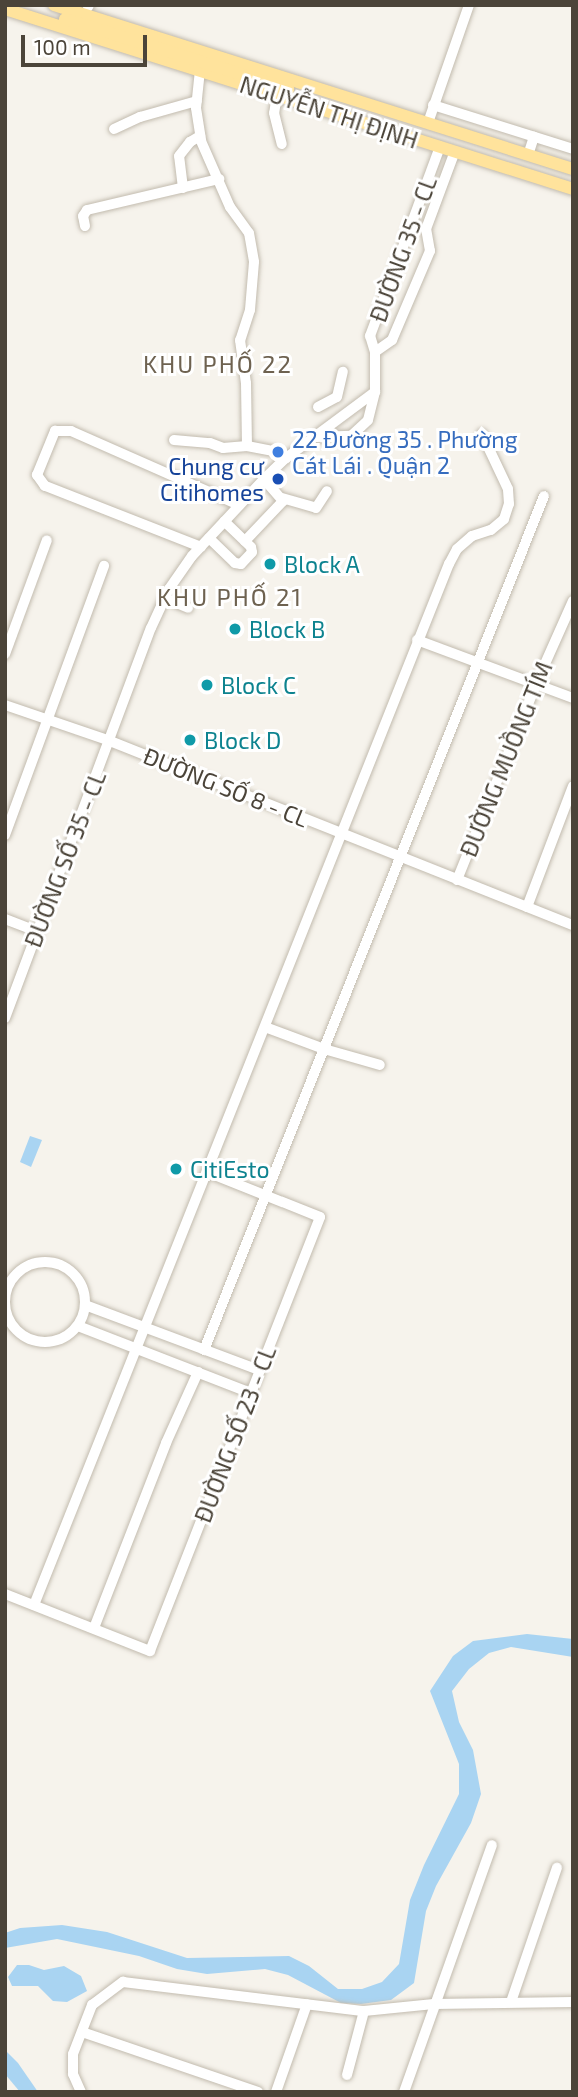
<!DOCTYPE html>
<meta charset="utf-8">
<style>
body{margin:0}
#map{position:relative;width:578px;height:2097px;overflow:hidden;background:#f6f3ec;font-family:"Exo 2",sans-serif}
div>[style]{position:absolute}
[style*='--x']{left:calc(var(--x)*1px);top:calc(var(--y)*1px);width:calc(var(--w)*1px);rotate:calc(var(--a)*1deg)}
.water>*{inset:0;background:#a9d4f2}
.roads{filter:drop-shadow(0 0 2px #c2bbae) drop-shadow(0 0 2px #c2bbae)}
.minor>*{height:10px;margin:-5px;padding:0 5px;transform-origin:5px;border-radius:5px;background:#fff}
.minor>.ring{margin:-5px;padding:0;box-sizing:content-box;background:none;border:10px solid #fff;border-radius:50%}
.major>*{height:12px;margin:-6px;padding:0 6px;transform-origin:6px;border-radius:6px;background:#ffe39c}
.dots>*{width:19px;height:19px;translate:-50% -50%;box-sizing:border-box;border:4px solid #fff;border-radius:50%}
span{translate:-50% -50%;white-space:nowrap;text-align:center;line-height:1.15;-webkit-text-stroke:6px #fff;paint-order:stroke}
.street-label{font-size:23px;color:#4b4439}
.shop-label{font-size:23px;color:#366cbe}
.left{translate:0 -50%;text-align:left}
.transit-label{font-size:23px;color:#164399}
.right{translate:-100% -50%;text-align:right}
.culture-label{font-size:23px;color:#0d838f}
.neighbourhood-label{font-size:24px;color:#6e6250;letter-spacing:2px}
.frame{position:absolute;inset:0;border:7px solid #4b4439;pointer-events:none}
.scale{position:absolute;left:21px;top:35px;width:126px;height:32px;box-sizing:border-box;border:4px solid #4b4439;border-top:0;padding-left:9px;font-size:21px;line-height:24px;white-space:nowrap;color:#4b4439;-webkit-text-stroke:5px #fff;paint-order:stroke}
</style>
<div id="map">
<div class="water">
<i style="clip-path:polygon(30px 1136px,42px 1140px,31px 1167px,20px 1162px)"></i>
<i style="clip-path:polygon(527px 1634px,573px 1639px,573px 1657px,511px 1647px,489px 1653px,469px 1669px,452px 1691px,459px 1722px,473px 1750px,481px 1794px,471px 1823px,436px 1886px,426px 1911px,414px 1983px,391px 2000px,361px 2004px,341px 2003px,288px 1975px,265px 1969px,207px 1974px,177px 1969px,139px 1956px,57px 1939px,5px 1948px,5px 1933px,20px 1928px,62px 1925px,107px 1932px,187px 1958px,289px 1956px,309px 1966px,338px 1989px,362px 1989px,382px 1982px,399px 1964px,410px 1900px,424px 1865px,459px 1794px,459px 1764px,430px 1691px,453px 1656px,473px 1641px)"></i>
<i style="clip-path:polygon(17px 1965px,29px 1965px,44px 1970px,64px 1966px,81px 1976px,87px 1991px,67px 2002px,53px 2001px,38px 1986px,12px 1986px,8px 1977px)"></i>
<i style="clip-path:polygon(5px 2050px,18px 2063px,38px 2092px,20px 2092px,5px 2074px)"></i>
</div>
<div class="roads">
<div class="minor">
<i style="--x:88;--y:7;--w:2;--a:-63"></i>
<i style="--x:200;--y:70;--w:38;--a:96"></i>
<i style="--x:196;--y:108;--w:33;--a:81"></i>
<i style="--x:201;--y:141;--w:72;--a:66.3"></i>
<i style="--x:230;--y:207;--w:32;--a:54"></i>
<i style="--x:249;--y:233;--w:29;--a:80"></i>
<i style="--x:254;--y:262;--w:48;--a:94.8"></i>
<i style="--x:250;--y:310;--w:32;--a:108"></i>
<i style="--x:240;--y:340;--w:43;--a:82.1"></i>
<i style="--x:246;--y:383;--w:63;--a:89.1"></i>
<i style="--x:247;--y:446;--w:31;--a:11"></i>
<i style="--x:277;--y:452;--w:11;--a:34"></i>
<i style="--x:277;--y:95;--w:18;--a:99"></i>
<i style="--x:274;--y:113;--w:32;--a:76"></i>
<i style="--x:433;--y:105;--w:147;--a:17.4"></i>
<i style="--x:430;--y:117;--w:119;--a:-70.8"></i>
<i style="--x:114;--y:129;--w:29;--a:-25"></i>
<i style="--x:140;--y:117;--w:59;--a:-15.7"></i>
<i style="--x:530;--y:149;--w:13;--a:-72"></i>
<i style="--x:183;--y:188;--w:32;--a:-97"></i>
<i style="--x:179;--y:156;--w:18;--a:-52"></i>
<i style="--x:190;--y:142;--w:12;--a:-31"></i>
<i style="--x:85;--y:226;--w:10;--a:-101"></i>
<i style="--x:83;--y:216;--w:7;--a:-56"></i>
<i style="--x:87;--y:210;--w:136;--a:-13.2"></i>
<i style="--x:375;--y:352;--w:21;--a:-35"></i>
<i style="--x:392;--y:340;--w:97;--a:-66.9"></i>
<i style="--x:430;--y:251;--w:22;--a:-100"></i>
<i style="--x:426;--y:229;--w:83;--a:-69.6"></i>
<i style="--x:318;--y:407;--w:21;--a:-28"></i>
<i style="--x:337;--y:397;--w:26;--a:-77"></i>
<i style="--x:317;--y:437;--w:34;--a:-2"></i>
<i style="--x:351;--y:436;--w:23;--a:-43"></i>
<i style="--x:368;--y:420;--w:29;--a:-76"></i>
<i style="--x:375;--y:392;--w:40;--a:-90"></i>
<i style="--x:375;--y:352;--w:17;--a:-107"></i>
<i style="--x:370;--y:336;--w:202;--a:-69.7"></i>
<i style="--x:174;--y:440;--w:36;--a:5"></i>
<i style="--x:210;--y:443;--w:14;--a:21"></i>
<i style="--x:223;--y:448;--w:24;--a:-5"></i>
<i style="--x:282;--y:498;--w:35;--a:16"></i>
<i style="--x:316;--y:508;--w:20;--a:-57"></i>
<i style="--x:209;--y:538;--w:36;--a:44"></i>
<i style="--x:235;--y:563;--w:6;--a:9"></i>
<i style="--x:241;--y:564;--w:16;--a:-47"></i>
<i style="--x:252;--y:552;--w:5;--a:-101"></i>
<i style="--x:251;--y:547;--w:37;--a:-136"></i>
<i style="--x:245;--y:541;--w:55;--a:-46.5"></i>
<i style="--x:283;--y:501;--w:29;--a:-131"></i>
<i style="--x:201;--y:547;--w:168;--a:-158.6"></i>
<i style="--x:45;--y:486;--w:14;--a:-126"></i>
<i style="--x:37;--y:475;--w:48;--a:-67.8"></i>
<i style="--x:55;--y:431;--w:16;--a:0"></i>
<i style="--x:71;--y:431;--w:184;--a:23.8"></i>
<i style="--x:165;--y:598;--w:25;--a:23"></i>
<i style="--x:417;--y:640;--w:166;--a:20.4"></i>
<i style="--x:5;--y:654;--w:121;--a:-69.8"></i>
<i style="--x:5;--y:705;--w:111;--a:18.9"></i>
<i style="--x:110;--y:741;--w:498;--a:21.7"></i>
<i style="--x:5;--y:835;--w:287;--a:-69.8"></i>
<i style="--x:457;--y:880;--w:211;--a:-68"></i>
<i style="--x:536;--y:684;--w:91;--a:-66"></i>
<i style="--x:527;--y:907;--w:129;--a:-69.2"></i>
<i style="--x:5;--y:919;--w:33;--a:21"></i>
<i style="--x:5;--y:1018;--w:416;--a:-69.5"></i>
<i style="--x:151;--y:628;--w:43;--a:-65.2"></i>
<i style="--x:169;--y:589;--w:40;--a:-55.1"></i>
<i style="--x:192;--y:556;--w:105;--a:-46.9"></i>
<i style="--x:264;--y:479;--w:30;--a:-44"></i>
<i style="--x:286;--y:458;--w:111;--a:-36.6"></i>
<i style="--x:265;--y:1027;--w:63;--a:20.4"></i>
<i style="--x:324;--y:1049;--w:58;--a:15.9"></i>
<i class="ring" style="left:5px;top:1262px;width:70px;height:70px"></i>
<i style="--x:85;--y:1305;--w:186;--a:20.5"></i>
<i style="--x:78;--y:1326;--w:186;--a:21.2"></i>
<i style="--x:204;--y:1350;--w:919;--a:-68.29"></i>
<i style="--x:5;--y:1594;--w:156;--a:21.5"></i>
<i style="--x:150;--y:1651;--w:466;--a:-68.6"></i>
<i style="--x:320;--y:1217;--w:122;--a:-158.3"></i>
<i style="--x:34;--y:1605;--w:1121;--a:-68.27"></i>
<i style="--x:449;--y:564;--w:17;--a:-62"></i>
<i style="--x:457;--y:549;--w:20;--a:-41"></i>
<i style="--x:472;--y:536;--w:20;--a:-18"></i>
<i style="--x:491;--y:530;--w:17;--a:-40"></i>
<i style="--x:504;--y:519;--w:16;--a:-72"></i>
<i style="--x:509;--y:504;--w:15;--a:-94"></i>
<i style="--x:508;--y:489;--w:61;--a:-115.3"></i>
<i style="--x:94;--y:1628;--w:199;--a:-68.7"></i>
<i style="--x:166;--y:1443;--w:78;--a:-65.7"></i>
<i style="--x:511;--y:2002;--w:142;--a:-71.1"></i>
<i style="--x:82;--y:2032;--w:186;--a:18.8"></i>
<i style="--x:347;--y:2075;--w:66;--a:-75.1"></i>
<i style="--x:81;--y:2092;--w:20;--a:-114"></i>
<i style="--x:73;--y:2074;--w:20;--a:-90"></i>
<i style="--x:73;--y:2054;--w:53;--a:-68.8"></i>
<i style="--x:92;--y:2005;--w:39;--a:-37"></i>
<i style="--x:123;--y:1982;--w:243;--a:6.9"></i>
<i style="--x:364;--y:2011;--w:70;--a:-5.7"></i>
<i style="--x:434;--y:2004;--w:139;--a:-0.8"></i>
<i style="--x:276;--y:2092;--w:93;--a:-70.6"></i>
<i style="--x:404;--y:2092;--w:262;--a:-70.4"></i>
</div>
<div class="major">
<i style="--x:54;--y:5;--w:544;--a:17.54"></i>
<i style="--x:5;--y:9;--w:596;--a:17.58"></i>
<i style="--x:65;--y:19;--w:234;--a:17.4"></i>
</div>
</div>
<div class="dots">
<i style="left:278px;top:452px;background:#3f7fe0"></i>
<i style="left:278px;top:479px;background:#1a4fb4"></i>
<i style="left:270px;top:564px;background:#0f9aa8"></i>
<i style="left:235px;top:629px;background:#0f9aa8"></i>
<i style="left:207px;top:685px;background:#0f9aa8"></i>
<i style="left:190px;top:740px;background:#0f9aa8"></i>
<i style="left:176px;top:1169px;background:#0f9aa8"></i>
</div>
<div class="street-label">
<span style="left:329px;top:112px;rotate:18deg">NGUYỄN THỊ ĐỊNH</span>
<span style="left:403px;top:249px;rotate:-70deg">ĐƯỜNG 35 - CL</span>
<span style="left:506px;top:759px;rotate:-68deg">ĐƯỜNG MUỒNG TÍM</span>
<span style="left:226px;top:787px;rotate:22deg">ĐƯỜNG SỐ 8 - CL</span>
<span style="left:65px;top:859px;rotate:-69deg">ĐƯỜNG SỐ 35 - CL</span>
<span style="left:235px;top:1434px;rotate:-69deg">ĐƯỜNG SỐ 23 - CL</span>
</div>
<div class="shop-label">
<span class="left" style="left:292px;top:452px">22 Đường 35 . Phường<br>Cát Lái . Quận 2</span>
</div>
<div class="transit-label">
<span class="right" style="left:264px;top:479px">Chung cư<br>Citihomes</span>
</div>
<div class="culture-label">
<span class="left" style="left:284px;top:564px">Block A</span>
<span class="left" style="left:249px;top:629px">Block B</span>
<span class="left" style="left:221px;top:685px">Block C</span>
<span class="left" style="left:204px;top:740px">Block D</span>
<span class="left" style="left:190px;top:1169px">CitiEsto</span>
</div>
<div class="neighbourhood-label">
<span style="left:218px;top:364px">KHU PHỐ 22</span>
<span style="left:230px;top:597px">KHU PHỐ 21</span>
</div>
<div class="frame"></div>
<div class="scale">100 m</div>
</div>
